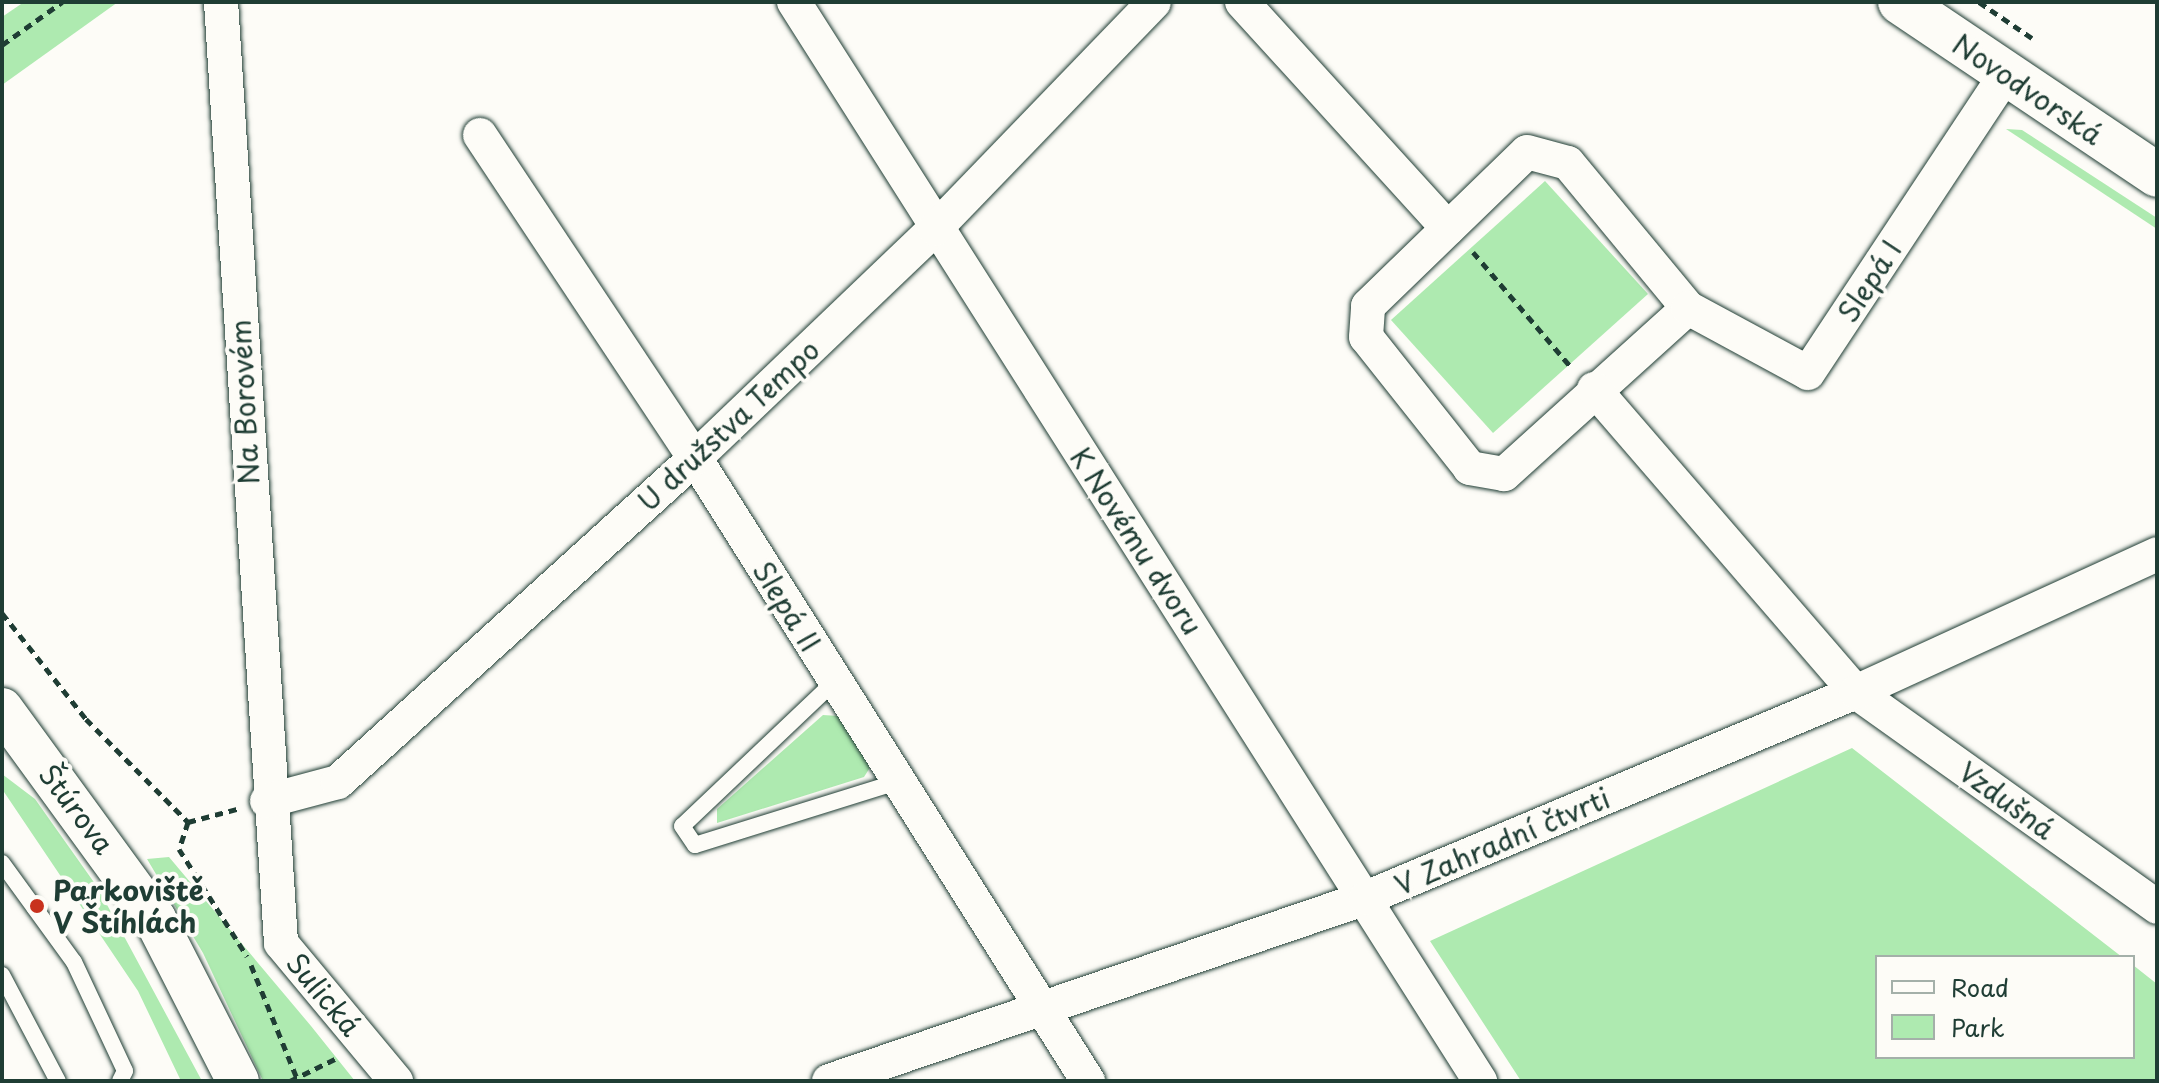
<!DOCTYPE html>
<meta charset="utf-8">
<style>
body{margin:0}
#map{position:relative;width:2159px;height:1083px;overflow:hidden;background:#fdfcf7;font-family:"Playpen Sans",sans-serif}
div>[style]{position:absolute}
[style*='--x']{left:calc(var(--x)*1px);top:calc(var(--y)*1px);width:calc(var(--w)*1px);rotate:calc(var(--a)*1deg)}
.green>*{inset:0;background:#aeeab0}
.path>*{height:5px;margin-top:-2.5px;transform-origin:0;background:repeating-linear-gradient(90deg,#1f3d34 0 8px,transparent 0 14px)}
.roads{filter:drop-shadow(0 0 2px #1f3d34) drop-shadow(0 0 2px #1f3d34)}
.service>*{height:16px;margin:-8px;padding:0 8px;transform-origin:8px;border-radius:8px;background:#fdfcf7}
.minor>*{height:34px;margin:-17px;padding:0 17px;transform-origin:17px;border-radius:17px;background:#fdfcf7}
.tertiary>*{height:42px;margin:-21px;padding:0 21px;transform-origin:21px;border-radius:21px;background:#fdfcf7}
.secondary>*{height:44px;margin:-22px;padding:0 22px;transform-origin:22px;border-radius:22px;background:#fdfcf7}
.dots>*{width:22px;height:22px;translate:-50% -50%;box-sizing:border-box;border:4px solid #fdfcf7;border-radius:50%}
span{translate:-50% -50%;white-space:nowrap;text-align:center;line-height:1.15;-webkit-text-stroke:8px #fdfcf7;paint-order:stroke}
.street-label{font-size:28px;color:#1f3d34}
.poi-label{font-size:28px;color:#1f3d34;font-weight:700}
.left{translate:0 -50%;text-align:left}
.frame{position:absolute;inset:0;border:4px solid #1f3d34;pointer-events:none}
.legend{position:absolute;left:1875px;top:955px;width:260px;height:104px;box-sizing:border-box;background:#fdfcf7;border:2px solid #a4b0a9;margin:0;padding:10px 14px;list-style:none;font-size:24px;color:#1f3d34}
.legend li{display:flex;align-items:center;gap:16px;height:40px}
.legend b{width:40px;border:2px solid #a4b0a9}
</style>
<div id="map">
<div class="green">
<i style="clip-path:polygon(24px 2px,118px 2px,2px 85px,2px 17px)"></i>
<i style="clip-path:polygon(2006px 129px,2022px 130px,2157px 218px,2157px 229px)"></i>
<i style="clip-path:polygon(1545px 181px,1648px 294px,1493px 433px,1391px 320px)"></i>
<i style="clip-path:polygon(823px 715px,839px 716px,871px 766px,864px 777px,717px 823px,717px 809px)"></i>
<i style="clip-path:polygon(1852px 748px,2122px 957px,1877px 957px,1877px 1057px,2133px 1057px,2133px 965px,2157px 984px,2157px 1081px,1521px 1081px,1430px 941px)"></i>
<i style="clip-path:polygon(2px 774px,35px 799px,98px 888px,202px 1081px,181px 1081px,138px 991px,2px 789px)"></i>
<i style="clip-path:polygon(169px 857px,311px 1026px,355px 1081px,263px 1081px,203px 953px,147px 859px)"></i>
</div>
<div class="path">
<i style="--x:1979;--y:2;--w:64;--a:34.2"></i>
<i style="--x:2;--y:45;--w:74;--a:-35.6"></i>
<i style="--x:1473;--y:252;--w:150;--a:49.6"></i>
<i style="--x:2;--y:613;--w:135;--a:51.6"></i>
<i style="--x:86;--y:719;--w:145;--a:45.3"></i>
<i style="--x:188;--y:822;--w:51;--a:-14.9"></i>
<i style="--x:188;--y:822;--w:28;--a:108"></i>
<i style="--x:179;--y:849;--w:127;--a:57.6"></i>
<i style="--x:251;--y:965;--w:125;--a:67.9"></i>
<i style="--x:290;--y:1081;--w:50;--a:-26.1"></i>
</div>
<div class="roads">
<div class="service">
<i style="--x:834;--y:682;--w:209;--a:136.5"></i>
<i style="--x:682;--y:826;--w:23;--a:56"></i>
<i style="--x:695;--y:845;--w:212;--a:-17.3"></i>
<i style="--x:2;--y:863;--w:122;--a:54"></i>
<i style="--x:74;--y:962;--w:120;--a:64.9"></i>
<i style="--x:125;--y:1071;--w:11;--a:117"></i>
<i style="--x:2;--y:975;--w:120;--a:62.2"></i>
</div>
<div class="minor">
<i style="--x:221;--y:2;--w:943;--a:86.35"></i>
<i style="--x:281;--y:943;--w:180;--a:50.2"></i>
<i style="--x:794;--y:2;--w:1279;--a:57.55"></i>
<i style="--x:1242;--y:2;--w:306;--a:47.7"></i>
<i style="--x:480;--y:135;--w:388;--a:56.4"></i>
<i style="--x:695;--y:458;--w:737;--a:57.76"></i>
<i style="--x:1527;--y:152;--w:42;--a:15"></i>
<i style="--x:1568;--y:163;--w:188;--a:50.4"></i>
<i style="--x:1688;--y:308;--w:248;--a:137.9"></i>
<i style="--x:1504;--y:474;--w:35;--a:-170"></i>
<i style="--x:1470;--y:468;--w:167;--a:-128.4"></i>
<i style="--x:1366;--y:337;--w:31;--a:-86"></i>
<i style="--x:1368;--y:306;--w:221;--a:-44.1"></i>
<i style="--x:1688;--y:308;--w:136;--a:28.4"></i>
<i style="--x:1808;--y:373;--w:357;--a:-56.5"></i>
<i style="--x:1594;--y:389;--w:401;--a:49.2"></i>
<i style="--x:1856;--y:692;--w:370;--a:35.5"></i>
<i style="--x:267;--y:801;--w:73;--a:-15"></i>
<i style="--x:338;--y:782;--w:482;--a:-42.2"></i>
<i style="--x:695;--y:458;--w:332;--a:-43.7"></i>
<i style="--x:935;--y:229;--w:315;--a:-46"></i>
<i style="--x:829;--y:1081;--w:567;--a:-18.82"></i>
<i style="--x:1366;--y:898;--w:532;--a:-22.8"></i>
<i style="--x:1856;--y:692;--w:331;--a:-24.6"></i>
</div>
<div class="tertiary">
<i style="--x:2;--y:709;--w:260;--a:53.9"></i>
<i style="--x:155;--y:919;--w:182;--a:62.9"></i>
</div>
<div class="secondary">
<i style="--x:1900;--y:2;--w:310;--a:33.9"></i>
</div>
</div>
<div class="dots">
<i style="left:37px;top:906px;background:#c8321e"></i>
</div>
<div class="street-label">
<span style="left:2028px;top:89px;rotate:34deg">Novodvorská</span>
<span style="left:1869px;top:281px;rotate:-57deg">Slepá I</span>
<span style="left:244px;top:402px;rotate:-93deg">Na Borovém</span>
<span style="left:728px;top:425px;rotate:-43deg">U družstva Tempo</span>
<span style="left:1137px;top:541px;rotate:57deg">K Novému dvoru</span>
<span style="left:787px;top:606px;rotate:58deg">Slepá II</span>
<span style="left:2007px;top:800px;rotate:36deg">Vzdušná</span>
<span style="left:77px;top:809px;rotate:53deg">Štúrova</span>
<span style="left:1502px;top:841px;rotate:-23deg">V Zahradní čtvrti</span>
<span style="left:324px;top:994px;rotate:50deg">Sulická</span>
</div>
<div class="poi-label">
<span class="left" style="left:53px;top:906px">Parkoviště<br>V Štíhlách</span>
</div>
<div class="frame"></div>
<ul class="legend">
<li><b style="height:10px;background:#fdfcf7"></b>Road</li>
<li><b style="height:22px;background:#aeeab0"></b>Park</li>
</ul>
</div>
